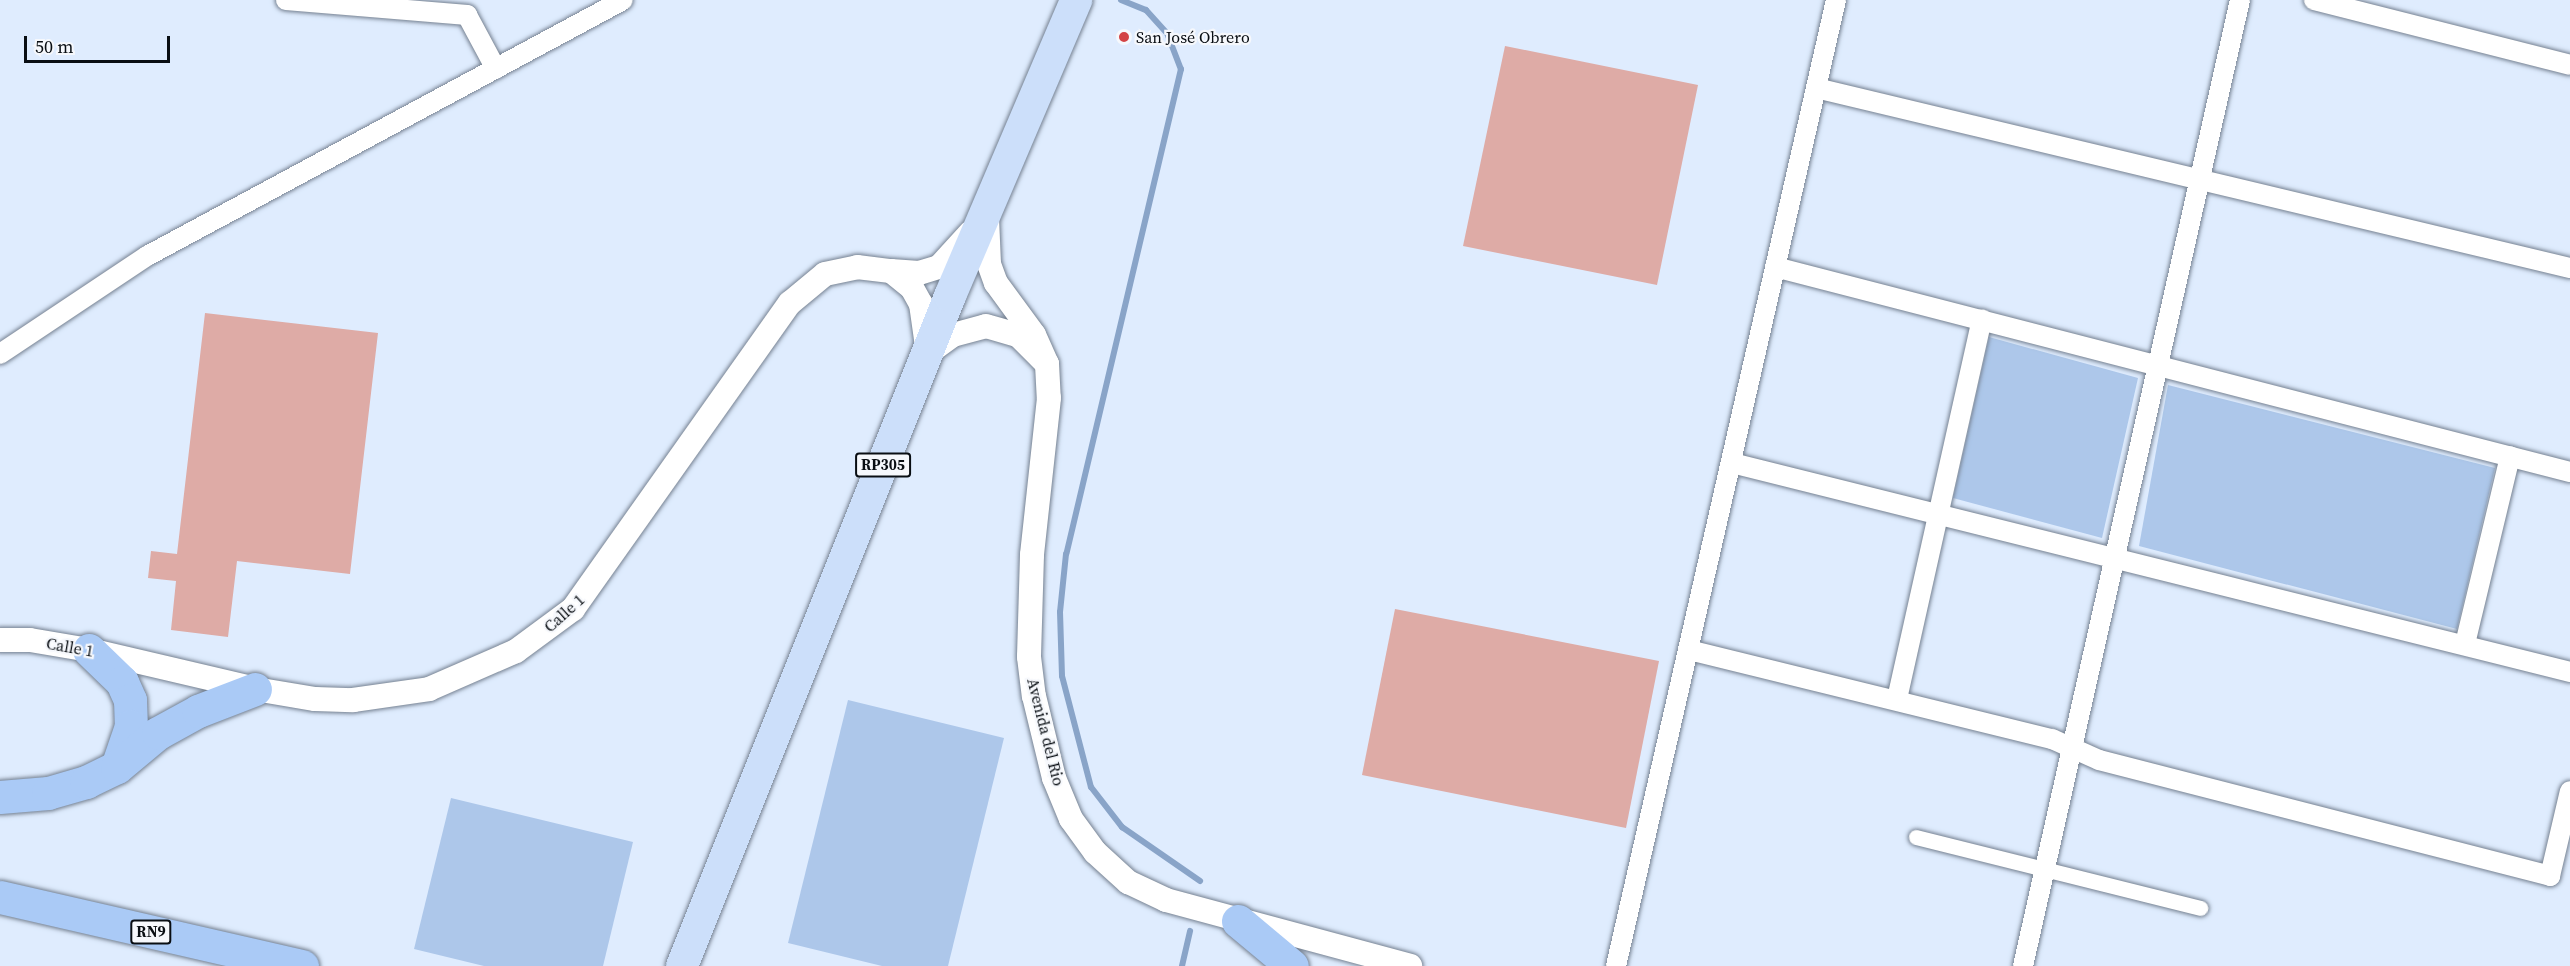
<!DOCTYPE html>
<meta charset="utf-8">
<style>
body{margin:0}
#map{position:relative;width:2570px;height:966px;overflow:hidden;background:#dfecfe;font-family:"Source Serif 4",serif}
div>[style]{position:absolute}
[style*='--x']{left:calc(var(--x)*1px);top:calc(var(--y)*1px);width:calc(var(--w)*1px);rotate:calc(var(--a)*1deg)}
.green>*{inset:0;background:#adc7ea}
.stream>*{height:6px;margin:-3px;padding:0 3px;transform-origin:3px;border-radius:3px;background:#89a4c8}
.building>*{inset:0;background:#deaba6}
.roads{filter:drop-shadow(0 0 2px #758191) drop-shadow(0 0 2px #758191)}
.pedestrian>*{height:15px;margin:-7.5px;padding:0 7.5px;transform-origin:7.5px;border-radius:7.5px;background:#fff}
.minor>*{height:20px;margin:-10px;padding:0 10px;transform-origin:10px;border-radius:10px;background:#fff}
.tertiary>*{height:24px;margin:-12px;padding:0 12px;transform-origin:12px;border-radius:12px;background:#fff}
.primary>*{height:32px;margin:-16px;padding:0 16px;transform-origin:16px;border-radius:16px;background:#ccdffa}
.motorway>*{height:33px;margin:-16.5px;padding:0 16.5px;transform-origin:16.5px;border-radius:16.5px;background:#aacaf6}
.dots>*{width:16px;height:16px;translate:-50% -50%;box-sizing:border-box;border:3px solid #f6f8fc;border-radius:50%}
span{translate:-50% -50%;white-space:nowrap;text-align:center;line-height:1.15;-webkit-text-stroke:4.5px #f6f8fc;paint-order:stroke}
.shield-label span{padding:2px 4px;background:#f6f8fc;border:2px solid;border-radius:4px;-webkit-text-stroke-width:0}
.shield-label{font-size:15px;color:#090e13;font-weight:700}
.poi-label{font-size:16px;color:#090e13}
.left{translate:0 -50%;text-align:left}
.street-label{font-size:16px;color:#090e13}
.scale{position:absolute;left:24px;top:36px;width:146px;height:27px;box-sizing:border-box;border:3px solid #090e13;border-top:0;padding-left:8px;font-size:18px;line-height:21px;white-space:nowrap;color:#090e13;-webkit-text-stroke:4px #f6f8fc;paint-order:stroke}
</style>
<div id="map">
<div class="green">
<i style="clip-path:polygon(1989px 337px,2138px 378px,2102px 538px,1953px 498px)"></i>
<i style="clip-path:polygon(2168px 385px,2495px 468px,2457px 629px,2139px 546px)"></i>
<i style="clip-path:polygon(848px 700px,1004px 738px,948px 966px,882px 966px,788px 943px)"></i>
<i style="clip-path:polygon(451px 798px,633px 842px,603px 966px,484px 966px,414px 949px)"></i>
</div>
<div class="stream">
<i style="--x:1121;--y:0;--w:27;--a:22"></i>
<i style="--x:1146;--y:10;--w:31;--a:48"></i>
<i style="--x:1167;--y:33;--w:39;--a:69"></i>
<i style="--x:1181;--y:69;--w:498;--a:103.3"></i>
<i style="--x:1066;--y:554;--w:58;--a:95.9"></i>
<i style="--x:1060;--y:612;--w:64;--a:88.2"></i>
<i style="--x:1062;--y:676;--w:115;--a:75.4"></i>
<i style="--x:1091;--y:787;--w:51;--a:52.2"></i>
<i style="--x:1122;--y:827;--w:95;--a:34.7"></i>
<i style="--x:1182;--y:966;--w:36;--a:-77"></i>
</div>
<div class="building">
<i style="clip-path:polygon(1505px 46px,1698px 85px,1657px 285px,1463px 246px)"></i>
<i style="clip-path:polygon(205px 313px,378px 333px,350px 574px,237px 561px,228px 637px,171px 630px,176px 581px,148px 578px,151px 551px,177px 554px)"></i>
<i style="clip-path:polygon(1395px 609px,1659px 661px,1626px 828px,1362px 775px)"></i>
</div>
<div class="roads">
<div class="pedestrian">
<i style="--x:1916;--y:837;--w:293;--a:14"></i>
</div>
<div class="minor">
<i style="--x:286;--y:0;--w:182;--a:4.7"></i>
<i style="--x:467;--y:15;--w:61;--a:61.8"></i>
<i style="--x:2314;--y:0;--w:264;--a:14.2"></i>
<i style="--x:1816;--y:88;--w:775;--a:13.43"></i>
<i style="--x:1775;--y:267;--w:821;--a:14.46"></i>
<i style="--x:0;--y:354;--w:177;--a:-33.7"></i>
<i style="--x:147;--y:256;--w:540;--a:-28.27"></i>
<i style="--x:1732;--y:463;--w:864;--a:14"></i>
<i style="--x:2465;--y:644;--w:193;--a:-76.5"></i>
<i style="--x:1689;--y:650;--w:374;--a:13.8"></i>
<i style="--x:2052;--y:739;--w:51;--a:24.1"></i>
<i style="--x:2099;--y:760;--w:466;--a:14.4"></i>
<i style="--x:2550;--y:876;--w:87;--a:-76.8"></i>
<i style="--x:1897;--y:699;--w:389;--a:-77.4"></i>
<i style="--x:1616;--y:966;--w:991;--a:-77.17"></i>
<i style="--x:2023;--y:966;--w:990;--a:-77.34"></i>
</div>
<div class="tertiary">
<i style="--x:987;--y:218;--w:46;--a:87.5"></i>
<i style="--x:989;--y:264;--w:20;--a:70"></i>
<i style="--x:996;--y:283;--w:64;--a:53.8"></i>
<i style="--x:1034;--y:335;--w:32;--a:66"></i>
<i style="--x:1047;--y:364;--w:34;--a:87"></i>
<i style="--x:1049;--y:398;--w:158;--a:96.2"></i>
<i style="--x:1032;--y:555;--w:102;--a:91.7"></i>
<i style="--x:1029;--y:657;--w:39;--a:83"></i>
<i style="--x:1034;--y:696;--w:84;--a:76.3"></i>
<i style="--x:1054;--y:778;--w:44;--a:67.5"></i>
<i style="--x:1071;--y:819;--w:41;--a:54"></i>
<i style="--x:1095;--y:852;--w:45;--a:42.3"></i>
<i style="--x:1128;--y:882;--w:42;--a:25.3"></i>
<i style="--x:1166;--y:900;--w:253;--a:15.1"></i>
<i style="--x:891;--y:271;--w:28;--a:4"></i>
<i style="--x:919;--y:273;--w:21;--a:-17"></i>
<i style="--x:939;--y:267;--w:46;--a:-47.6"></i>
<i style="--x:0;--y:640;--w:30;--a:0"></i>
<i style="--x:30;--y:640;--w:60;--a:9.6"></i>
<i style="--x:89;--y:650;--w:171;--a:13.2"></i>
<i style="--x:255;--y:689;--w:61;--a:9.5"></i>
<i style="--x:315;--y:699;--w:38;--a:2"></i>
<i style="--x:353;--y:700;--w:77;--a:-8.2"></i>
<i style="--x:429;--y:689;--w:95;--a:-23.6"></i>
<i style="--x:516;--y:651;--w:71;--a:-36.4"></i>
<i style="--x:573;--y:609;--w:375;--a:-54.7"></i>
<i style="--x:790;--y:303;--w:45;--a:-39.6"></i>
<i style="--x:825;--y:274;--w:33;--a:-12"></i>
<i style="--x:857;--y:267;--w:34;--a:7"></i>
<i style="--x:891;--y:271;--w:27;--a:39"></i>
<i style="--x:912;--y:288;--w:18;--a:61"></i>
<i style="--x:921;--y:304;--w:49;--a:81.9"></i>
<i style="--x:928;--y:353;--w:31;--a:-36"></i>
<i style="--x:953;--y:335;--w:34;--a:-15"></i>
<i style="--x:986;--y:326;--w:33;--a:16"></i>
<i style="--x:1018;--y:335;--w:41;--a:45"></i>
</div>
<div class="primary">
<i style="--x:682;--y:966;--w:722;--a:-68.2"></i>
<i style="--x:950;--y:296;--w:322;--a:-66.9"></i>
</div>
<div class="motorway">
<i style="--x:89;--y:650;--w:46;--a:44.1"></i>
<i style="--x:122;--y:682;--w:20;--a:66"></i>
<i style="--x:130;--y:700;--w:26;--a:88"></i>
<i style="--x:131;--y:726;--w:43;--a:108.9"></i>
<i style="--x:0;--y:797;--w:48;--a:-4.8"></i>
<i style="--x:48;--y:793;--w:40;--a:-16"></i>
<i style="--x:86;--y:782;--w:34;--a:-26"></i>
<i style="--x:117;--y:767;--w:53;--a:-39.7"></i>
<i style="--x:158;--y:733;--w:46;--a:-28.8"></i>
<i style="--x:198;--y:711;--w:61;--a:-21.1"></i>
<i style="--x:0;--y:897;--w:310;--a:12.9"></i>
<i style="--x:1238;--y:921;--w:70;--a:39.8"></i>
</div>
</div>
<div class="dots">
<i style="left:1124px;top:37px;background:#d34344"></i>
</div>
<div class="shield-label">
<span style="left:883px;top:465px">RP305</span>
<span style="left:151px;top:932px">RN9</span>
</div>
<div class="poi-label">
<span class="left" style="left:1136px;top:37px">San José Obrero</span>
</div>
<div class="street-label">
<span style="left:564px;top:613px;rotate:-42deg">Calle 1</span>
<span style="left:70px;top:647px;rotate:10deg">Calle 1</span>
<span style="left:1046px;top:732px;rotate:76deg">Avenida del Rio</span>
</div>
<div class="scale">50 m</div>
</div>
